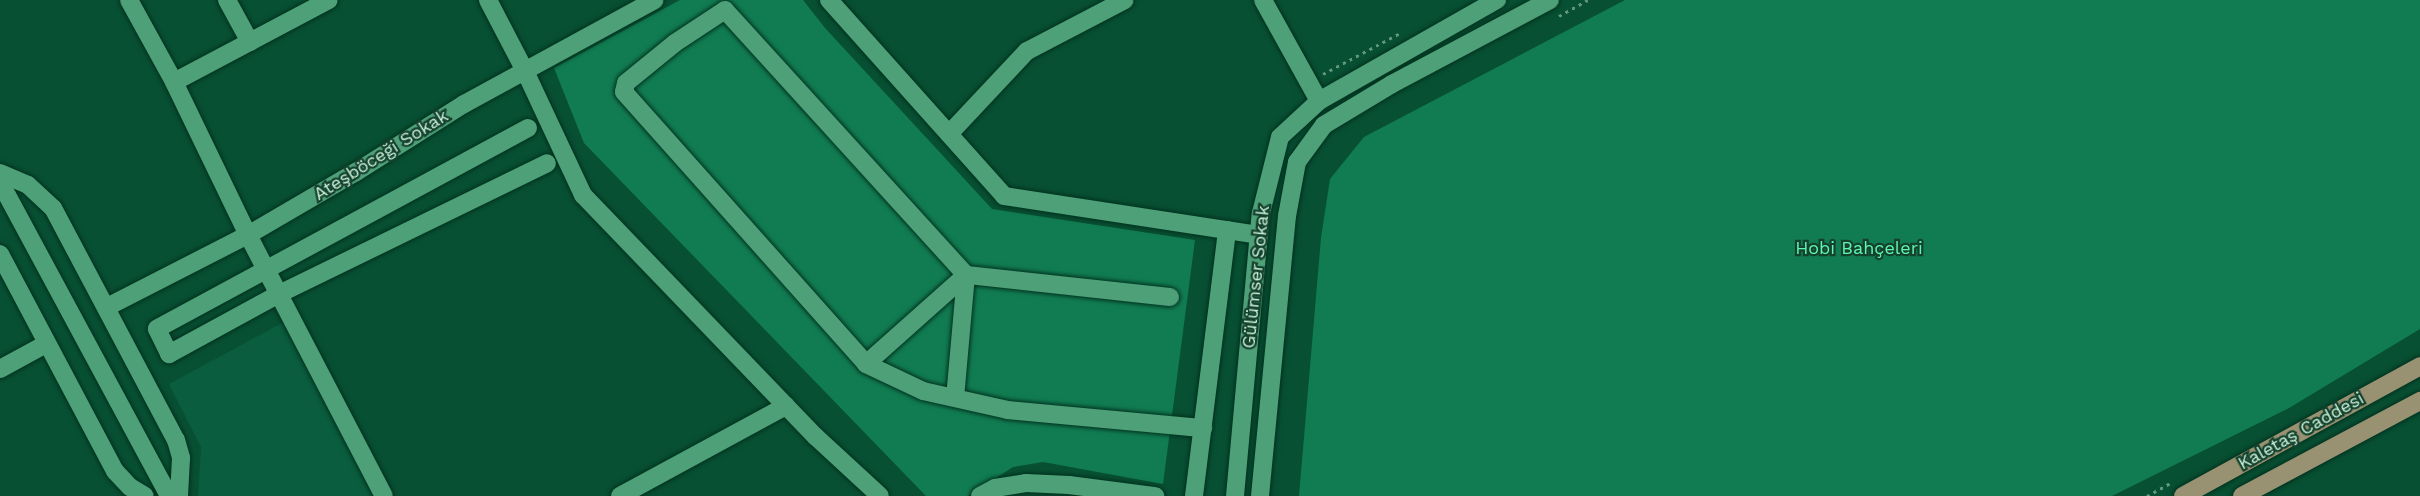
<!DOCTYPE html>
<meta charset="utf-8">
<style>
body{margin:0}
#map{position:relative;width:2420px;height:496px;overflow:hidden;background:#085033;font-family:"Work Sans",sans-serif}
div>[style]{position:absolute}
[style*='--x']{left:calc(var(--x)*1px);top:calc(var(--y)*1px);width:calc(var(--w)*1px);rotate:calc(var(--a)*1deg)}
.built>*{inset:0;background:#0a5d3e}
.green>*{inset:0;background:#117c52}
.path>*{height:3px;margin-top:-1.5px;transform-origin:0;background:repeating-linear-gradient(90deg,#5f987e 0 3px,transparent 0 7.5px)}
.roads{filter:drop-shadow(0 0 2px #02321f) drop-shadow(0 0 2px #02321f)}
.minor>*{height:18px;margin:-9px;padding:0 9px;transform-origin:9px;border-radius:9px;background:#4da077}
.major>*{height:18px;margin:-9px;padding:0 9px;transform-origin:9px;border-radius:9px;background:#989172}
span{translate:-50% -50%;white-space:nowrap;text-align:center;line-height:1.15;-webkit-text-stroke:4.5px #15422d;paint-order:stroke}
.street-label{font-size:18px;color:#c9f1da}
.park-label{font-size:18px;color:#5ef6b1}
</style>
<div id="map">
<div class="built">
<i style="clip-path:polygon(284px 322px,373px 496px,198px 496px,201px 447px,169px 384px)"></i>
</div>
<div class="green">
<i style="clip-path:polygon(680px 0,803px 0,825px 28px,992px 209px,1195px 240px,1163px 484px,1043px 462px,1013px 467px,968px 496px,926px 496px,584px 143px,554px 68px)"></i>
<i style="clip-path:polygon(1625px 0,2420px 0,2420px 329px,2289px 408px,2112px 496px,1299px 496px,1321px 238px,1330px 179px,1364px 137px)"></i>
</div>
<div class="path">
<i style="--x:1559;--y:16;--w:33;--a:-29"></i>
<i style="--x:1323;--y:74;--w:89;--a:-28"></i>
<i style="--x:2147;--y:496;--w:26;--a:-29"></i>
</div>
<div class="roads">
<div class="minor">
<i style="--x:129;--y:0;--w:94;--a:61.2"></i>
<i style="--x:174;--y:82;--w:170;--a:64.2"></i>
<i style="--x:248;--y:235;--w:294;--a:62.5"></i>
<i style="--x:227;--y:0;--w:48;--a:61.3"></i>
<i style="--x:488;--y:0;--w:80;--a:62.5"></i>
<i style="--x:525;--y:71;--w:137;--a:64.9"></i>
<i style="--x:583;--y:195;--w:335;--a:46.1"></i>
<i style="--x:815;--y:436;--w:88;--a:42.7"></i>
<i style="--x:829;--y:0;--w:263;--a:48.2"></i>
<i style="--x:1004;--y:196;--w:258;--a:8.7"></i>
<i style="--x:1263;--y:0;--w:115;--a:61"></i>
<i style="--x:174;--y:82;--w:175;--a:-27.9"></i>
<i style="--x:528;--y:128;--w:422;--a:151.6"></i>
<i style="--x:157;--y:329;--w:28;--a:64"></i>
<i style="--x:169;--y:354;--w:125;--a:-28.6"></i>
<i style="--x:279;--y:294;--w:298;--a:-26"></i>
<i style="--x:949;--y:134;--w:114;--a:-46.8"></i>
<i style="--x:1027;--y:51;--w:110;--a:-27.5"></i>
<i style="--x:0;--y:173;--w:30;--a:23"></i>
<i style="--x:28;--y:185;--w:34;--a:43"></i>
<i style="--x:53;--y:208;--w:263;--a:62.1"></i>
<i style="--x:176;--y:440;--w:19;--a:74"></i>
<i style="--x:181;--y:458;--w:38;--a:93"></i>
<i style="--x:0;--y:182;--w:357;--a:61.7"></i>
<i style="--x:0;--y:254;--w:246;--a:62.1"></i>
<i style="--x:115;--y:471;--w:22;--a:47"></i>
<i style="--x:130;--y:487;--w:17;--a:31"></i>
<i style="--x:1170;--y:297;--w:205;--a:-173.8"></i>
<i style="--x:966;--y:275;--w:358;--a:-132.3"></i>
<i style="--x:725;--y:10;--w:60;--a:146.6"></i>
<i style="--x:675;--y:43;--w:63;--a:140.8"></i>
<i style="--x:626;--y:83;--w:9;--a:103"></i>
<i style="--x:624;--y:92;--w:364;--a:48.3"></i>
<i style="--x:866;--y:364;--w:63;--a:25.3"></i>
<i style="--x:923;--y:391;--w:87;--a:12.6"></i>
<i style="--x:1008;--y:410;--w:196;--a:5.3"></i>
<i style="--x:107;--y:307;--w:158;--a:-27.1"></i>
<i style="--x:248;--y:235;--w:125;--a:-30.3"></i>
<i style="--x:356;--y:172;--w:128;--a:-32.2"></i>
<i style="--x:464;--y:104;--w:217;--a:-28.6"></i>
<i style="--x:866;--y:364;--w:134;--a:-41.7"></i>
<i style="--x:966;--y:275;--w:123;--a:95.1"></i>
<i style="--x:0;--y:369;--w:52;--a:-28.5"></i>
<i style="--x:620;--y:496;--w:189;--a:-28.5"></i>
<i style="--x:980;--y:496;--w:17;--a:-28"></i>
<i style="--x:995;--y:488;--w:31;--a:-9"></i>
<i style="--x:1026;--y:483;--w:43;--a:2.7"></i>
<i style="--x:1069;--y:485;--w:87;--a:7.3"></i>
<i style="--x:1194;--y:496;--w:268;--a:-82.9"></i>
<i style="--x:1235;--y:496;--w:284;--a:-84.8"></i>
<i style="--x:1261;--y:213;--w:78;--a:-76"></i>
<i style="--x:1280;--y:137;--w:53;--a:-42.7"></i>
<i style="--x:1319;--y:101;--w:205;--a:-29.6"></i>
<i style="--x:1260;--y:496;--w:281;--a:-84.5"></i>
<i style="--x:1287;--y:216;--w:55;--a:-79.5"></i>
<i style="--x:1297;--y:162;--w:46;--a:-53.9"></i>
<i style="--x:1324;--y:125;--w:79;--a:-31.1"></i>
<i style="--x:1392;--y:84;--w:179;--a:-28"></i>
</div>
<div class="major">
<i style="--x:2183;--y:496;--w:270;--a:-28.7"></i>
<i style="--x:2242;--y:496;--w:202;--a:-28.1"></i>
</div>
</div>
<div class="street-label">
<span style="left:381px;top:155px;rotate:-32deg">Ateşböceği Sokak</span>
<span style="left:1256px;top:277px;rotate:-84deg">Gülümser Sokak</span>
<span style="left:2301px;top:431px;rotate:-29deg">Kaletaş Caddesi</span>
</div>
<div class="park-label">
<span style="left:1859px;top:248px">Hobi Bahçeleri</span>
</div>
</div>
